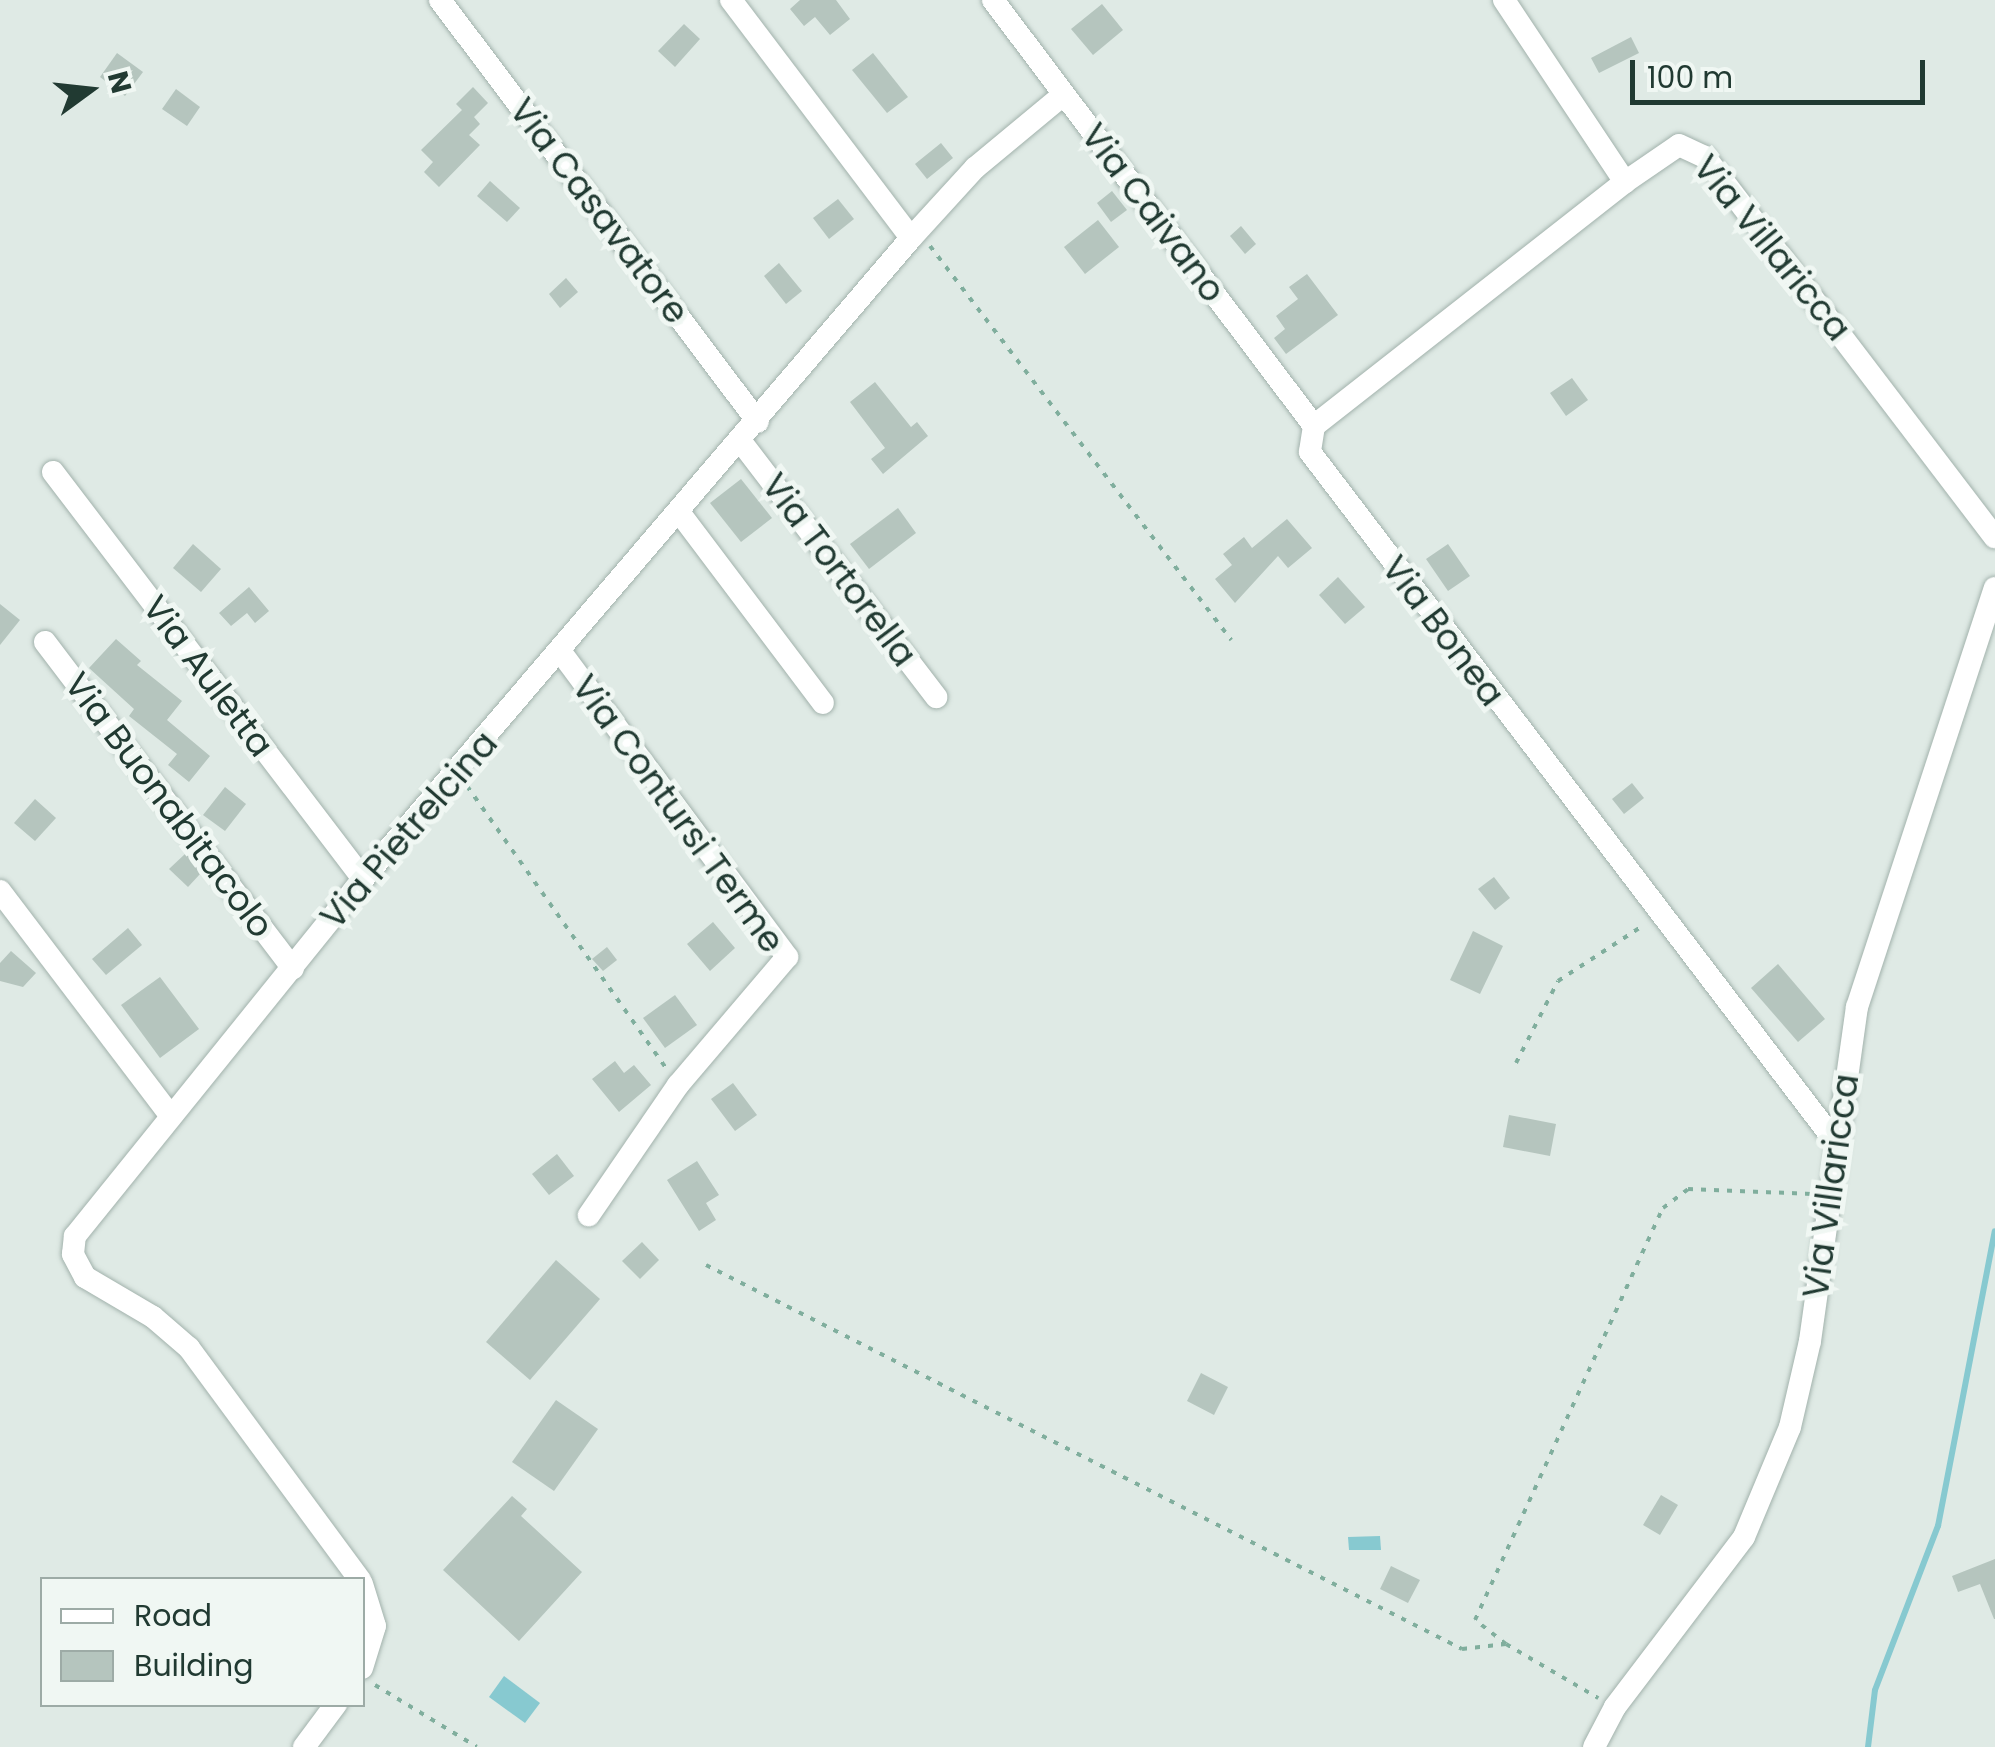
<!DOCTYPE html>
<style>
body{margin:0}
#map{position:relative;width:1995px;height:1747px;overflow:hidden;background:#dfeae5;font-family:Poppins,sans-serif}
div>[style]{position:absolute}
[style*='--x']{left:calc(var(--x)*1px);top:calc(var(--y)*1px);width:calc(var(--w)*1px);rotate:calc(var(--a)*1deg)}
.water>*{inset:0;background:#87c9d0}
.stream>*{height:6px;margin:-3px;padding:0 3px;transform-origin:3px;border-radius:3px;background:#87c9d0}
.building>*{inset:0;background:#b5c5be}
.path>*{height:4px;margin-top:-2px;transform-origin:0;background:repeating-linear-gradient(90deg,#80ae9d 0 5px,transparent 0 13px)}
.roads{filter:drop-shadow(0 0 2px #a2b2ac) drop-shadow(0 0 2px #a2b2ac)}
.minor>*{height:22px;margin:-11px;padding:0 11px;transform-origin:11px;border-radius:11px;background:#fff}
span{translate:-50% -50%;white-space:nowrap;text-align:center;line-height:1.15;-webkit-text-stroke:10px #f0f7f3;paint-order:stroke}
.street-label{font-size:35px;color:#213a32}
.legend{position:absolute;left:40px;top:1577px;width:325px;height:130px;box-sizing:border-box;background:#f0f7f3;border:2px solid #9daba6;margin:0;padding:12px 18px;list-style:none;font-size:30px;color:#213a32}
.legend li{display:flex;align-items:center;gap:20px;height:50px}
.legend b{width:50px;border:2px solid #9daba6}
.north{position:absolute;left:40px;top:40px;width:100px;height:100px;-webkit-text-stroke:8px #f0f7f3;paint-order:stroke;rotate:75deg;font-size:28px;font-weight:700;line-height:40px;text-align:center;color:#213a32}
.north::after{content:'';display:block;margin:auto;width:35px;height:45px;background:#213a32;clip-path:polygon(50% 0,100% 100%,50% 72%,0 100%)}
.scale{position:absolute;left:1630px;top:60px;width:295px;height:45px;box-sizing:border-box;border:5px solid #213a32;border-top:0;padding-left:12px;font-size:30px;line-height:35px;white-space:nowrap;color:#213a32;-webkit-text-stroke:8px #f0f7f3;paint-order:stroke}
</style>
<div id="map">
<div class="water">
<i style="clip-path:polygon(1380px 1536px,1381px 1550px,1349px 1550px,1348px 1537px)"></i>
<i style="clip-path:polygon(504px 1676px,540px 1703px,525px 1723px,489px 1697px)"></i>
</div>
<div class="stream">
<i style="--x:1868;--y:1747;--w:57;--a:-83"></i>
<i style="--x:1875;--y:1690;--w:176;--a:-69"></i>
<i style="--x:1938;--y:1526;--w:300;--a:-79.1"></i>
</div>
<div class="building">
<i style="clip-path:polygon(800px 0,836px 0,850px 19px,830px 35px,815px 17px,804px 26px,790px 9px)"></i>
<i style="clip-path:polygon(1102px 4px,1123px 30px,1093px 55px,1071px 29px)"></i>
<i style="clip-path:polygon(684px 24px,700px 39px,675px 67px,658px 51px)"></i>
<i style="clip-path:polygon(1631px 37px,1639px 53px,1599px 73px,1591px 58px)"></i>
<i style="clip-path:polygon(117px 53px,143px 72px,125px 96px,100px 77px)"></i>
<i style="clip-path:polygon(873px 53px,908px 97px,887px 113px,852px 70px)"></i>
<i style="clip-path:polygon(473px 87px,488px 103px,474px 117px,480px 124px,469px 135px,480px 145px,439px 187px,424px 172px,433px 162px,421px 150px,462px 110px,456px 104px)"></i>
<i style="clip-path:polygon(176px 89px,200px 107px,187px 126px,162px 109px)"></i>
<i style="clip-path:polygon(941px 143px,953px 158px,927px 179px,915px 164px)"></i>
<i style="clip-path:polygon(490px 181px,520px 208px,507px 222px,477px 196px)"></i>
<i style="clip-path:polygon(1112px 191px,1127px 210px,1111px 222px,1097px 203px)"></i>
<i style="clip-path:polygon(838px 199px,854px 219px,829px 239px,813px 218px)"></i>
<i style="clip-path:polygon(1098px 220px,1119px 247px,1085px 274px,1064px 247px)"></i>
<i style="clip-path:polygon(1241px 226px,1256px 244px,1245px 254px,1230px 236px)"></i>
<i style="clip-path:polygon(779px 263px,802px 291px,786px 304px,764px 276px)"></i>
<i style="clip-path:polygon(1307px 274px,1338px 315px,1286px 354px,1274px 338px,1285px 329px,1276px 316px,1298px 299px,1289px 287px)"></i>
<i style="clip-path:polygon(566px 278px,578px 292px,560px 308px,549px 294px)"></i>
<i style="clip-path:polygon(1572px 378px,1588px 400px,1566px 416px,1550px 393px)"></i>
<i style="clip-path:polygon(875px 382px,911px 427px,917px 422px,928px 436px,883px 474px,871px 459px,885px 448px,850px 402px)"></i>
<i style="clip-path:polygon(741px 479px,772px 518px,741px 542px,710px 503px)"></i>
<i style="clip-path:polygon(898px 508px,916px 533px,869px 569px,850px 544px)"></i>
<i style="clip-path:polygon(1287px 519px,1312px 548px,1288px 568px,1278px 556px,1235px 603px,1215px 579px,1232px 565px,1223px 554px,1244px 537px,1252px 548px)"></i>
<i style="clip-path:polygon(193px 544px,221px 569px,201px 592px,173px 568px)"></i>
<i style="clip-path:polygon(1448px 544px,1470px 576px,1448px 591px,1426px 559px)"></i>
<i style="clip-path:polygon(1338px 577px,1365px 607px,1345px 624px,1319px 595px)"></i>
<i style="clip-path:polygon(249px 587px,269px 611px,255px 623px,247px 613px,231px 626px,219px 613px)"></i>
<i style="clip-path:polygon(0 604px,20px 620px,0 645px)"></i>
<i style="clip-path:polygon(116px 639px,141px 661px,137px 665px,182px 701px,167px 720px,210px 756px,189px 782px,168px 765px,177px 754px,129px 716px,134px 709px,89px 668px)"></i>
<i style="clip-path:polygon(1632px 783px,1644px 798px,1624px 814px,1612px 799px)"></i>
<i style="clip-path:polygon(225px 787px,246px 804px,225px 831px,203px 815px)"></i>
<i style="clip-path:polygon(35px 799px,56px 818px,35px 841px,14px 823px)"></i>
<i style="clip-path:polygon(186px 853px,201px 873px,188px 887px,169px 869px)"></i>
<i style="clip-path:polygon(1494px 877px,1510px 898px,1495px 910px,1478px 889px)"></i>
<i style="clip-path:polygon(713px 922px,735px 948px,710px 971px,687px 944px)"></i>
<i style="clip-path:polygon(128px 928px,142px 945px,106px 975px,92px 959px)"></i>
<i style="clip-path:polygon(1473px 931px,1503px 946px,1480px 994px,1450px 980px)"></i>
<i style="clip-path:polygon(607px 947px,617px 960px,603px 971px,592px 959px)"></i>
<i style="clip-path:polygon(11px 951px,36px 973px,23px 987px,0 981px,0 963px)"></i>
<i style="clip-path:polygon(1778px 964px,1825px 1019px,1798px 1042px,1751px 988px)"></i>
<i style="clip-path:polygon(160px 977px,199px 1029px,160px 1058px,121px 1005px)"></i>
<i style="clip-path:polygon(675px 995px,697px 1025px,665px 1048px,643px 1018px)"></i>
<i style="clip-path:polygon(615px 1061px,624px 1073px,634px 1065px,651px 1085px,619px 1112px,592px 1079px)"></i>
<i style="clip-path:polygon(733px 1083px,757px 1115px,735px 1131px,711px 1099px)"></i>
<i style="clip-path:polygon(1509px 1115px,1556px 1124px,1550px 1156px,1503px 1147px)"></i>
<i style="clip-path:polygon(557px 1154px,574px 1176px,549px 1195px,532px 1174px)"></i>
<i style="clip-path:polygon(697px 1161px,719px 1195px,706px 1203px,716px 1220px,699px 1231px,667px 1180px)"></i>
<i style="clip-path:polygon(642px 1242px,659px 1260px,640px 1279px,622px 1261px)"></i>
<i style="clip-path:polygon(556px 1260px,600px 1299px,530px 1380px,486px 1342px)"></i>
<i style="clip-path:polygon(1201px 1373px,1228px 1387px,1214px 1415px,1187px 1401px)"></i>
<i style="clip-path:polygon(556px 1400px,598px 1429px,554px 1491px,512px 1462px)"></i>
<i style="clip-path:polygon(1661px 1495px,1678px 1505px,1660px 1535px,1643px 1525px)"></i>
<i style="clip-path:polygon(512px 1496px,527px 1509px,521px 1516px,582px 1572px,519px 1641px,443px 1570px)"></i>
<i style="clip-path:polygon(1995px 1559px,1995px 1619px,1994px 1619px,1980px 1584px,1958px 1592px,1952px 1576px)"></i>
<i style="clip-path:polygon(1391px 1566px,1420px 1580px,1408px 1603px,1380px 1589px)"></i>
</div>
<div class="path">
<i style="--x:930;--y:246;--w:496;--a:52.6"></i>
<i style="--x:467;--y:786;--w:345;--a:54.8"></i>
<i style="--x:1516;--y:1063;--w:92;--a:-62.9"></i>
<i style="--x:1558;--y:981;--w:103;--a:-33.1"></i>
<i style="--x:706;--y:1265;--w:848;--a:26.93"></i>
<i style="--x:1462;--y:1649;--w:44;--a:-6.5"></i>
<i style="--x:1506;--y:1644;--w:107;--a:30.4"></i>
<i style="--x:1506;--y:1644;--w:39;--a:-142"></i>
<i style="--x:1475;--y:1620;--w:453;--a:-65.5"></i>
<i style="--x:1663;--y:1208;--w:31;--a:-37"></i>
<i style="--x:1688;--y:1189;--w:124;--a:2.3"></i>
<i style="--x:375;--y:1685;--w:119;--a:31.3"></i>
</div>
<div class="roads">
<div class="minor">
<i style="--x:440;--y:0;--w:528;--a:53"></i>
<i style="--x:731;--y:0;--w:298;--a:52.9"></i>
<i style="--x:993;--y:0;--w:533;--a:53"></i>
<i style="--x:1504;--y:0;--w:219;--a:56.4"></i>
<i style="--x:1625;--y:182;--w:65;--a:-34.4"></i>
<i style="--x:1679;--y:145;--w:29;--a:25"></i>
<i style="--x:1705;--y:157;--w:478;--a:52.7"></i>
<i style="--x:1625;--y:182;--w:395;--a:141.9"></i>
<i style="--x:1314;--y:426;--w:26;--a:99"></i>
<i style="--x:1310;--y:452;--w:870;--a:52.71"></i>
<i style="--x:742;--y:443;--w:320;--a:52.6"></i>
<i style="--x:53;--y:472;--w:512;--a:52.7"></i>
<i style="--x:679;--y:512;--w:239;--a:53"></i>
<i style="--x:45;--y:642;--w:410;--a:52.8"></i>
<i style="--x:560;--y:651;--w:381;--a:53.4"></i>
<i style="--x:787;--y:957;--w:168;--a:130.4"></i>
<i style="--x:678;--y:1085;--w:158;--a:124.4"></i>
<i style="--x:0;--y:891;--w:280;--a:52.8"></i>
<i style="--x:360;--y:1580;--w:288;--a:-126.4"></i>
<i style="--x:189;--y:1348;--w:48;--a:-139.3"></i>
<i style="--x:153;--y:1317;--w:79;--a:-149.5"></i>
<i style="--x:85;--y:1277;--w:26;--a:-118"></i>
<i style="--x:73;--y:1254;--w:18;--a:-84"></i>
<i style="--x:75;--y:1236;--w:459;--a:-51.1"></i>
<i style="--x:363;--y:879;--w:843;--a:-49.47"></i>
<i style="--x:911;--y:238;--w:95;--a:-47.6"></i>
<i style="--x:975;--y:168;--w:114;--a:-39.7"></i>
<i style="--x:362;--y:1584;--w:44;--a:72.8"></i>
<i style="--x:375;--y:1626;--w:44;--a:107.2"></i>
<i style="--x:304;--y:1747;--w:54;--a:-53.3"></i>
<i style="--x:1594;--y:1747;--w:45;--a:-62.3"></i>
<i style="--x:1615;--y:1707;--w:213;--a:-52.8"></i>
<i style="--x:1744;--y:1537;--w:119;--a:-67.3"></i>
<i style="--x:1790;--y:1427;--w:88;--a:-76.9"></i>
<i style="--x:1810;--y:1341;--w:337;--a:-82"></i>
<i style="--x:1857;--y:1007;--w:441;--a:-71.8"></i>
</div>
</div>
<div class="street-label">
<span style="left:599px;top:211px;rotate:53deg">Via Casavatore</span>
<span style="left:1153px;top:213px;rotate:53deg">Via Caivano</span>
<span style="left:1772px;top:248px;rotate:51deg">Via Villaricca</span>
<span style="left:839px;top:570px;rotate:53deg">Via Tortorella</span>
<span style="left:1443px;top:631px;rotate:53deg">Via Bonea</span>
<span style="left:208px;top:676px;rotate:53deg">Via Auletta</span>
<span style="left:169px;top:805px;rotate:53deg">Via Buonabitacolo</span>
<span style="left:678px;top:814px;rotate:54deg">Via Contursi Terme</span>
<span style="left:409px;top:830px;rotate:-49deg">Via Pietrelcina</span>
<span style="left:1831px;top:1186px;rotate:-82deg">Via Villaricca</span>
</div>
<ul class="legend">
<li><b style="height:12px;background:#fff"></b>Road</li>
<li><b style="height:28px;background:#b5c5be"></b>Building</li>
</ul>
<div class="north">N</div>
<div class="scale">100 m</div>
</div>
